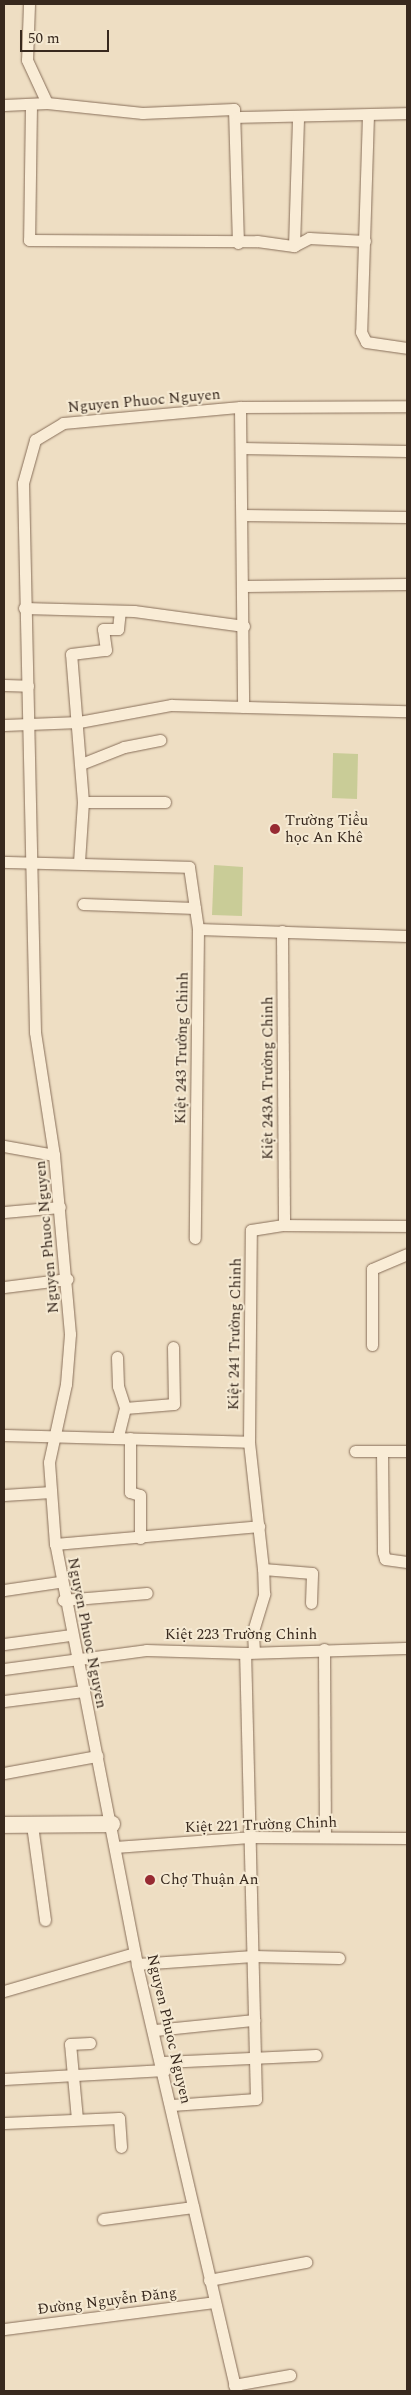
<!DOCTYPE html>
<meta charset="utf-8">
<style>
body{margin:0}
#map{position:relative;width:411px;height:2395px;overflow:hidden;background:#eedec3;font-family:Spectral,serif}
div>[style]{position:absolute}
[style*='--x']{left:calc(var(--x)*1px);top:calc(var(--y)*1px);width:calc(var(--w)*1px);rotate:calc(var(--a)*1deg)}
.green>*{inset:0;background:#c9cc97}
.roads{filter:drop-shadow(0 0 1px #886f5a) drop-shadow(0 0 1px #886f5a)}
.street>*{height:11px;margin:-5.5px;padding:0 5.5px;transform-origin:5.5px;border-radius:5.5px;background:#f9ecd6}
.secondary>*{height:16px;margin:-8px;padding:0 8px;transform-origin:8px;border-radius:8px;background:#f9ecd6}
.dots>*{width:14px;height:14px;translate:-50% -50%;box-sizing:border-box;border:2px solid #f5e9d2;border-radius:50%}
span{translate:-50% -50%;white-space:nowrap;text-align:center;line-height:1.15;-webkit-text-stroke:4px #f5e9d2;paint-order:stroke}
.street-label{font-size:15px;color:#38291e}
.poi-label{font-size:15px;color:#38291e}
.left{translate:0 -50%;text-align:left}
.frame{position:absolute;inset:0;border:5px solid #38291e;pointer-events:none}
.scale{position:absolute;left:20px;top:30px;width:89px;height:22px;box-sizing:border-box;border:2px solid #38291e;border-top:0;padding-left:6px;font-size:15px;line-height:18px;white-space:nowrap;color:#38291e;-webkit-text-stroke:4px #f5e9d2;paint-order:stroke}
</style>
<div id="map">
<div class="green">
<i style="clip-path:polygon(333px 753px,358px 754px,357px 799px,332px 798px)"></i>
<i style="clip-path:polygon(214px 865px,243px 867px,242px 916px,212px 915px)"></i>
</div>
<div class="roads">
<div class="street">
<i style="--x:29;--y:4;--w:56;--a:92"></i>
<i style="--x:27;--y:60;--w:47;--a:65.1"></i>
<i style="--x:31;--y:104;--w:136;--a:90.8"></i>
<i style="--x:29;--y:240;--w:228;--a:0.3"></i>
<i style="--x:257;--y:241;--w:37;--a:8"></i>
<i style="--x:294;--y:246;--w:17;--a:-28"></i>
<i style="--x:309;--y:238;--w:56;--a:3.1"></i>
<i style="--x:4;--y:105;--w:43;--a:-2.7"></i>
<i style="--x:47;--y:103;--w:96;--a:6"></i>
<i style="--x:142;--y:113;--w:92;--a:-2.5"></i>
<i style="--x:234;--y:109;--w:134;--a:88.3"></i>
<i style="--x:368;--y:115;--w:217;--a:91.8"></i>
<i style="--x:361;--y:332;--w:11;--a:63"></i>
<i style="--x:366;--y:342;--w:41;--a:8.3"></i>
<i style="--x:237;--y:117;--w:170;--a:-1.3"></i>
<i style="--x:294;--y:246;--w:130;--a:-88.2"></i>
<i style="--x:240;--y:407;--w:300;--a:89.4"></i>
<i style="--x:241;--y:448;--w:166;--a:1"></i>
<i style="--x:242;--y:515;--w:165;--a:0.7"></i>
<i style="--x:245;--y:586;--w:162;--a:-0.7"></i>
<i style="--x:24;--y:608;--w:110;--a:1.6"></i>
<i style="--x:134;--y:611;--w:111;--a:7.8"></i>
<i style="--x:4;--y:685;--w:24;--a:2"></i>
<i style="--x:4;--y:725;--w:75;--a:-2.3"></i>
<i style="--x:79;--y:722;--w:94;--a:-10.5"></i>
<i style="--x:171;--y:705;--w:236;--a:1.5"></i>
<i style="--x:81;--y:764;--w:46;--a:-21.6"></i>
<i style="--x:124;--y:747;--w:37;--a:-11"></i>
<i style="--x:83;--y:802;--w:82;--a:0"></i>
<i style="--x:4;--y:862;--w:185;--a:1.5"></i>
<i style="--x:189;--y:867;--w:63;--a:81.7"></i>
<i style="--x:198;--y:929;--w:309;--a:90.6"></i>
<i style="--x:79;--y:862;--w:60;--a:-86.2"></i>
<i style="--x:83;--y:802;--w:148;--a:-94.6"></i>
<i style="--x:71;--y:654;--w:35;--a:-7"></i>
<i style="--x:106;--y:650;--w:21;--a:-98"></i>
<i style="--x:103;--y:629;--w:15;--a:0"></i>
<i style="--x:118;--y:629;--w:18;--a:-84"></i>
<i style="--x:83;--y:904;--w:112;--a:2"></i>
<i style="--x:198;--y:929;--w:209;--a:1.9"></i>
<i style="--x:282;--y:931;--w:294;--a:89.6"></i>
<i style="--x:4;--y:1146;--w:51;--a:10.2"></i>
<i style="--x:4;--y:1212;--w:56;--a:-5.1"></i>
<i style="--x:4;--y:1287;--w:64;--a:-7.2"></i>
<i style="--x:372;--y:1345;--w:76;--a:-90"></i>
<i style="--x:372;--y:1269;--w:38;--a:-23"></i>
<i style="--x:117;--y:1357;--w:29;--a:88"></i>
<i style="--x:118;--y:1386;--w:23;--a:72"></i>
<i style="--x:125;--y:1408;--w:30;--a:104"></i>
<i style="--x:125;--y:1408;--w:49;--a:-4.7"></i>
<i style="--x:174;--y:1404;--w:57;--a:-91"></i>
<i style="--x:4;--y:1435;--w:245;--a:1.6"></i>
<i style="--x:130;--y:1438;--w:54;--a:90"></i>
<i style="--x:130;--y:1492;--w:10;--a:17"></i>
<i style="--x:140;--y:1495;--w:43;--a:90"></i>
<i style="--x:355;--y:1451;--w:52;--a:0"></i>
<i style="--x:382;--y:1451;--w:101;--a:89.4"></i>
<i style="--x:383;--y:1552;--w:7;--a:74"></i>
<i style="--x:385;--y:1559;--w:22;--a:8"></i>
<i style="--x:4;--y:1495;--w:47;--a:-3.7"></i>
<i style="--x:55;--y:1544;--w:205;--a:-5"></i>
<i style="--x:4;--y:1590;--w:56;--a:-8.3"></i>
<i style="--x:63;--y:1600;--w:84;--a:-4.8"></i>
<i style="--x:311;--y:1603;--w:30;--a:-88"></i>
<i style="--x:312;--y:1573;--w:49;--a:-175.3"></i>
<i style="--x:263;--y:1569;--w:128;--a:-96.3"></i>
<i style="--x:249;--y:1442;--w:212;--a:-89.5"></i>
<i style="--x:251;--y:1230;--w:33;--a:-9"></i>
<i style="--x:284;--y:1225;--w:123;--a:0.5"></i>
<i style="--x:4;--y:1644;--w:68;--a:-7.7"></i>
<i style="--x:324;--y:1649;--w:188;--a:89.7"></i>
<i style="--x:254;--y:1652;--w:21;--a:-93"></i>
<i style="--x:253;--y:1631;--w:39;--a:-73"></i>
<i style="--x:264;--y:1594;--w:25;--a:-92"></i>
<i style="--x:4;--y:1669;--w:143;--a:-7.6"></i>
<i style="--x:146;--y:1650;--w:99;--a:1.7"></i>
<i style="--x:245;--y:1653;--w:162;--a:-1.8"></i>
<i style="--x:4;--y:1701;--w:80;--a:-7.2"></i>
<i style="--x:4;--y:1773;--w:95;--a:-10.4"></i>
<i style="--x:32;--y:1825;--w:96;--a:82.2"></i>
<i style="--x:115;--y:1847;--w:135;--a:-4.2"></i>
<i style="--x:250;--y:1837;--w:157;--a:0.4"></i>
<i style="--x:137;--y:1964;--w:116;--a:-3.9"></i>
<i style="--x:253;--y:1956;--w:86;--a:1.3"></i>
<i style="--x:4;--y:1991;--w:136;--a:-16.2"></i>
<i style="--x:155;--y:2030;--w:100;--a:-5.8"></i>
<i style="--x:163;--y:2062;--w:153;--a:-2.6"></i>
<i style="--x:4;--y:2079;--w:161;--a:-3.2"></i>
<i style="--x:172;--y:2105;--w:84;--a:-4.1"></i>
<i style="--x:256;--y:2099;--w:446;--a:-91.4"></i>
<i style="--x:77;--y:2119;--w:75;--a:-95.3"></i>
<i style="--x:70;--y:2044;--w:20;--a:-3"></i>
<i style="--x:4;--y:2123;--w:115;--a:-2.5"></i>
<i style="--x:119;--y:2118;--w:29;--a:86"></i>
<i style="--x:103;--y:2219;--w:91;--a:-7.6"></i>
<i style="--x:209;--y:2280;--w:99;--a:-10.5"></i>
<i style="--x:4;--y:2329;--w:212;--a:-7.3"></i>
<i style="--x:234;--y:2385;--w:57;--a:-10.1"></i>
<i style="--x:236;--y:2391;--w:438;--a:-103.1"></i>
<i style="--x:137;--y:1964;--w:428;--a:-101"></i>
<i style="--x:55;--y:1544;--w:82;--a:-94.2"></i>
<i style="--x:49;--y:1462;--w:80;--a:-77.7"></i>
<i style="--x:66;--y:1384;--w:50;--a:-85.4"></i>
<i style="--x:70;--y:1334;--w:180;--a:-95.1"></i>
<i style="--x:54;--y:1155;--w:124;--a:-98.8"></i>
<i style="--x:35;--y:1032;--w:549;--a:-91.25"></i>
<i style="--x:23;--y:483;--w:45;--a:-74.4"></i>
<i style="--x:35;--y:440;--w:33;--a:-31"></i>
<i style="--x:63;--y:423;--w:178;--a:-5.2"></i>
<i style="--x:240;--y:407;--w:167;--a:-0.3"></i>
</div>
<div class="secondary">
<i style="--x:4;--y:1825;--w:108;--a:-0.5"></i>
</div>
</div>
<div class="dots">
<i style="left:275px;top:829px;background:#972a32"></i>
<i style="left:150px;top:1880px;background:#972a32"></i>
</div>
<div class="street-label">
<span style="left:144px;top:401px;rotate:-5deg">Nguyen Phuoc Nguyen</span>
<span style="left:182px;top:1048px;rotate:-89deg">Kiệt 243 Trường Chinh</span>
<span style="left:268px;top:1078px;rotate:-90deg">Kiệt 243A Trường Chinh</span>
<span style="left:47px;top:1237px;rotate:-95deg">Nguyen Phuoc Nguyen</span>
<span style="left:235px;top:1334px;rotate:-89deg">Kiệt 241 Trường Chinh</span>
<span style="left:87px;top:1633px;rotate:79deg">Nguyen Phuoc Nguyen</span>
<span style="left:241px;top:1635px">Kiệt 223 Trường Chinh</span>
<span style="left:261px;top:1825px;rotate:-2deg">Kiệt 221 Trường Chinh</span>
<span style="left:169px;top:2029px;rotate:77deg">Nguyen Phuoc Nguyen</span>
<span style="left:107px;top:2301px;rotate:-7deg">Đường Nguyễn Đăng</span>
</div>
<div class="poi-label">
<span class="left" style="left:285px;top:829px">Trường Tiểu<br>học An Khê</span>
<span class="left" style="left:160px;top:1880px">Chợ Thuận An</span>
</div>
<div class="frame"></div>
<div class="scale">50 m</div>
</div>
